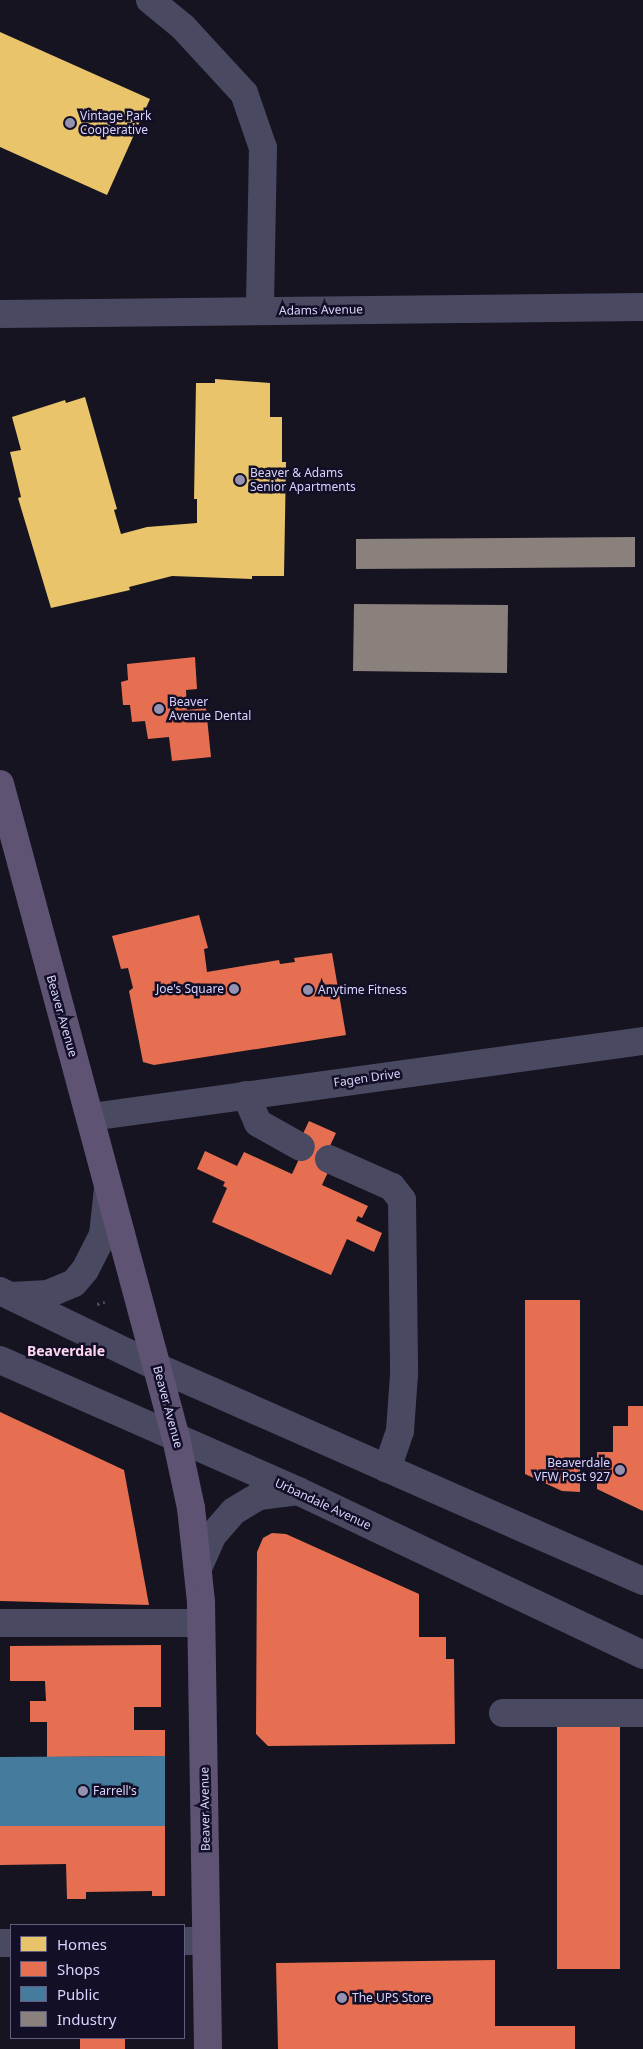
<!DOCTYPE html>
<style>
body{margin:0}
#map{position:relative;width:643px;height:2049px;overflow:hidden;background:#161421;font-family:"Noto Sans",sans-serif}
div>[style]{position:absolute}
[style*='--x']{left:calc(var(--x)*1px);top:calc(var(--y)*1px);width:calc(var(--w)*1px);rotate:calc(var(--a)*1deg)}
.homes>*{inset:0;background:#e9c46a}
.shops>*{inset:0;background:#e76f51}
.public>*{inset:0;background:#457b9d}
.industry>*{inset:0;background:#8a817c}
.path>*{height:3px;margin-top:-1.5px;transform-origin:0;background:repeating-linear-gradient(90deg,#44505f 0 2.5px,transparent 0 6.5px)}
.minor>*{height:28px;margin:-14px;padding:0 14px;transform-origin:14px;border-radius:14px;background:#4a4962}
.major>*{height:28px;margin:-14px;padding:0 14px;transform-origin:14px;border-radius:14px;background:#5e5373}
.dots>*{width:14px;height:14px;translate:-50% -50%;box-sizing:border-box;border:2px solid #130f26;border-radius:50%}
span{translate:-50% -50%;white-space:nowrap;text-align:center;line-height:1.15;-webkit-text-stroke:5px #130f26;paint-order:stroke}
.poi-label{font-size:12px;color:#d9d4ff}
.left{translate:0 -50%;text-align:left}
.right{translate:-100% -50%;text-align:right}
.street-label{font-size:12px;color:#d9d4ff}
.neighbourhood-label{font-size:14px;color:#ffd6f0;font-weight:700}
.legend{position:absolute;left:10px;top:1924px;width:175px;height:115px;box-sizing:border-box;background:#130f26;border:1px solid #625e7d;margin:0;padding:6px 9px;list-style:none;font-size:15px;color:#d9d4ff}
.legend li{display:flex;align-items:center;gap:10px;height:25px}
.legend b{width:25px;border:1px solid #625e7d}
</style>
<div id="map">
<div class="homes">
<i style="clip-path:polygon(0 32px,150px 99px,107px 195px,0 147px)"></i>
<i style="clip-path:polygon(215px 379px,270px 383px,270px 417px,282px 417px,282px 462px,286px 462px,284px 576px,252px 576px,252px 579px,172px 576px,129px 587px,130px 590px,51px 608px,18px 498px,21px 497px,10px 452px,21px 450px,12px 417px,65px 400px,66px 403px,85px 397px,117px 509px,114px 510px,121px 534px,147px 527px,197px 523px,197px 499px,194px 499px,196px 383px,215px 383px)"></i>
</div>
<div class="shops">
<i style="clip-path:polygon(195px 657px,197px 689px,186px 690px,187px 710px,206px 708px,211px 757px,172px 761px,169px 737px,148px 739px,145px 721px,132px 722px,130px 705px,123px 705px,121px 682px,128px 680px,127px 664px)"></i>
<i style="clip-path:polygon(199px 915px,208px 948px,204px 949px,207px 972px,279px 960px,280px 964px,295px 962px,294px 958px,332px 953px,346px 1035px,154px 1065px,143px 1062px,129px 991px,133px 988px,128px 968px,121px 969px,112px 936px)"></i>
<i style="clip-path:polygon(309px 1121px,336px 1133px,329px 1148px,329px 1170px,322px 1185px,368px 1206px,362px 1218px,358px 1216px,356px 1221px,382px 1233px,374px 1252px,347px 1239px,331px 1275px,212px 1222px,227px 1188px,223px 1186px,225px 1182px,197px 1169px,205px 1151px,237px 1166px,244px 1152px,292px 1174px,300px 1157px,301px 1138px)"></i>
<i style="clip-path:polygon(525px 1300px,580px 1300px,580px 1492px,562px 1491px,525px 1474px)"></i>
<i style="clip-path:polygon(628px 1406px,643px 1406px,643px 1511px,597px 1489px,597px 1452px,613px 1452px,613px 1426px,628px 1426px)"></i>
<i style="clip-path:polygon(0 1412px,124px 1470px,149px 1605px,0 1601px)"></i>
<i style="clip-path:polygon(272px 1533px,286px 1534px,419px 1594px,419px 1637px,446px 1637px,446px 1659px,454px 1659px,455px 1744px,268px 1746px,256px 1734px,257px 1552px,263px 1538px)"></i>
<i style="clip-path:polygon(161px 1645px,161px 1707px,134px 1707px,134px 1730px,165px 1730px,165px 1756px,47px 1757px,47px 1722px,30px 1722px,30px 1701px,46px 1701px,45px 1681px,10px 1681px,10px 1646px)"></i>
<i style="clip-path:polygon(557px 1721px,620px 1722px,620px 1969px,557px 1969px)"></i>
<i style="clip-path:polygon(0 1826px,165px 1826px,165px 1896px,152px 1896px,152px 1891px,86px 1892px,86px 1899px,67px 1899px,66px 1864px,0 1865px)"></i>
<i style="clip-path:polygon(495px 1960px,495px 2026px,575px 2026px,575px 2049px,278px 2049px,276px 1963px)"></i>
<i style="clip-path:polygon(80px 2038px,125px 2038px,125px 2049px,80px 2049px)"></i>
</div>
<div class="public">
<i style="clip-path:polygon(165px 1756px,165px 1826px,0 1826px,0 1757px)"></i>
</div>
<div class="industry">
<i style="clip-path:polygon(635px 537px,635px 567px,356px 569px,356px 539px)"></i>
<i style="clip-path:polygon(354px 604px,508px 605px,507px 673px,353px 671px)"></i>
</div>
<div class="path">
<i style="--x:97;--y:1304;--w:8;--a:-14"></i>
</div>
<div class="minor">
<i style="--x:150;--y:0;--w:43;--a:39.3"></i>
<i style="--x:183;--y:27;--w:90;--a:47.3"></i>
<i style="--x:244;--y:93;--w:58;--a:70.9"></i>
<i style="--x:263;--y:148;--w:163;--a:91.1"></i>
<i style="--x:0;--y:314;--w:643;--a:-0.62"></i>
<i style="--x:246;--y:1095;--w:30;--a:67"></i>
<i style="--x:258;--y:1123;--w:49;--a:29.2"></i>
<i style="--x:91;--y:1117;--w:557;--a:-7.84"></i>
<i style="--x:329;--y:1159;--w:69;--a:24"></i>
<i style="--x:392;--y:1187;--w:16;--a:52"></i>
<i style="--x:402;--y:1200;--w:175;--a:89.3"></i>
<i style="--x:404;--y:1375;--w:56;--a:94.1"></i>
<i style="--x:400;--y:1431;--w:40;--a:108.9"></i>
<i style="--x:0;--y:1291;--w:174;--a:25.8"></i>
<i style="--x:157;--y:1367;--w:531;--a:23.77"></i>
<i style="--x:11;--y:1296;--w:37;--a:-3"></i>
<i style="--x:48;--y:1294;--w:28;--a:-23"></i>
<i style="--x:74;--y:1283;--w:17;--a:-50"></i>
<i style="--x:85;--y:1270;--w:39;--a:-63"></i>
<i style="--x:103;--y:1235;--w:47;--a:-83.9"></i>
<i style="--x:0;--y:1360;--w:326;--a:23.7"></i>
<i style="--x:298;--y:1491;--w:382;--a:25.4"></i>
<i style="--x:198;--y:1568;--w:35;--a:-66"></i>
<i style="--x:212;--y:1536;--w:33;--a:-49"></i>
<i style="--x:234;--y:1511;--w:29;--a:-31"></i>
<i style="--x:259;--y:1496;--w:38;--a:-7"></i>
<i style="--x:0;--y:1623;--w:201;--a:0"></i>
<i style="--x:503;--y:1713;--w:140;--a:0"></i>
<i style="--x:184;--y:1941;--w:22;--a:0"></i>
<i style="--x:0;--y:1943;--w:11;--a:0"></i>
</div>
<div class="major">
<i style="--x:0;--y:784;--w:677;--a:74.94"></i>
<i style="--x:176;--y:1438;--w:72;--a:77.9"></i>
<i style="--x:191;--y:1508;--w:95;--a:83.9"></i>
<i style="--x:201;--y:1602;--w:447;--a:89.1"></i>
</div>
<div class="dots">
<i style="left:70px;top:123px;background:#9591b1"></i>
<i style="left:240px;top:480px;background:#9591b1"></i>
<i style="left:159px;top:709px;background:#9591b1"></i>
<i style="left:234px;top:989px;background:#9591b1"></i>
<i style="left:308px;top:990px;background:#9591b1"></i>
<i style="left:620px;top:1470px;background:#9591b1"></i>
<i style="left:83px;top:1791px;background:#9591b1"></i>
<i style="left:342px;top:1998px;background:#9591b1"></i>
</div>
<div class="poi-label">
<span class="left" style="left:80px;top:123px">Vintage Park<br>Cooperative</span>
<span class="left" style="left:250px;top:480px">Beaver &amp; Adams<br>Senior Apartments</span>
<span class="left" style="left:169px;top:709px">Beaver<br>Avenue Dental</span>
<span class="right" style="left:224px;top:989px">Joe's Square</span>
<span class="left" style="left:318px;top:990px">Anytime Fitness</span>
<span class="right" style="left:610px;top:1470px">Beaverdale<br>VFW Post 927</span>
<span class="left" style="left:93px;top:1791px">Farrell's</span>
<span class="left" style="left:352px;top:1998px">The UPS Store</span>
</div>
<div class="street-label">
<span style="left:321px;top:310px;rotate:-1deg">Adams Avenue</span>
<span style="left:62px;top:1016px;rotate:74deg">Beaver Avenue</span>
<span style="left:367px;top:1078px;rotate:-8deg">Fagen Drive</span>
<span style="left:168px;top:1407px;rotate:75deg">Beaver Avenue</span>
<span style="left:323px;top:1504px;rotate:25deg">Urbandale Avenue</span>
<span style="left:205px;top:1809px;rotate:-91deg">Beaver Avenue</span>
</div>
<div class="neighbourhood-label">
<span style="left:66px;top:1351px">Beaverdale</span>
</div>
<ul class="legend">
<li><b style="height:14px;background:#e9c46a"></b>Homes</li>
<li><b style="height:14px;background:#e76f51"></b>Shops</li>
<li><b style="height:14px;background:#457b9d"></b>Public</li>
<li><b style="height:14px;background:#8a817c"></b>Industry</li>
</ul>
</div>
